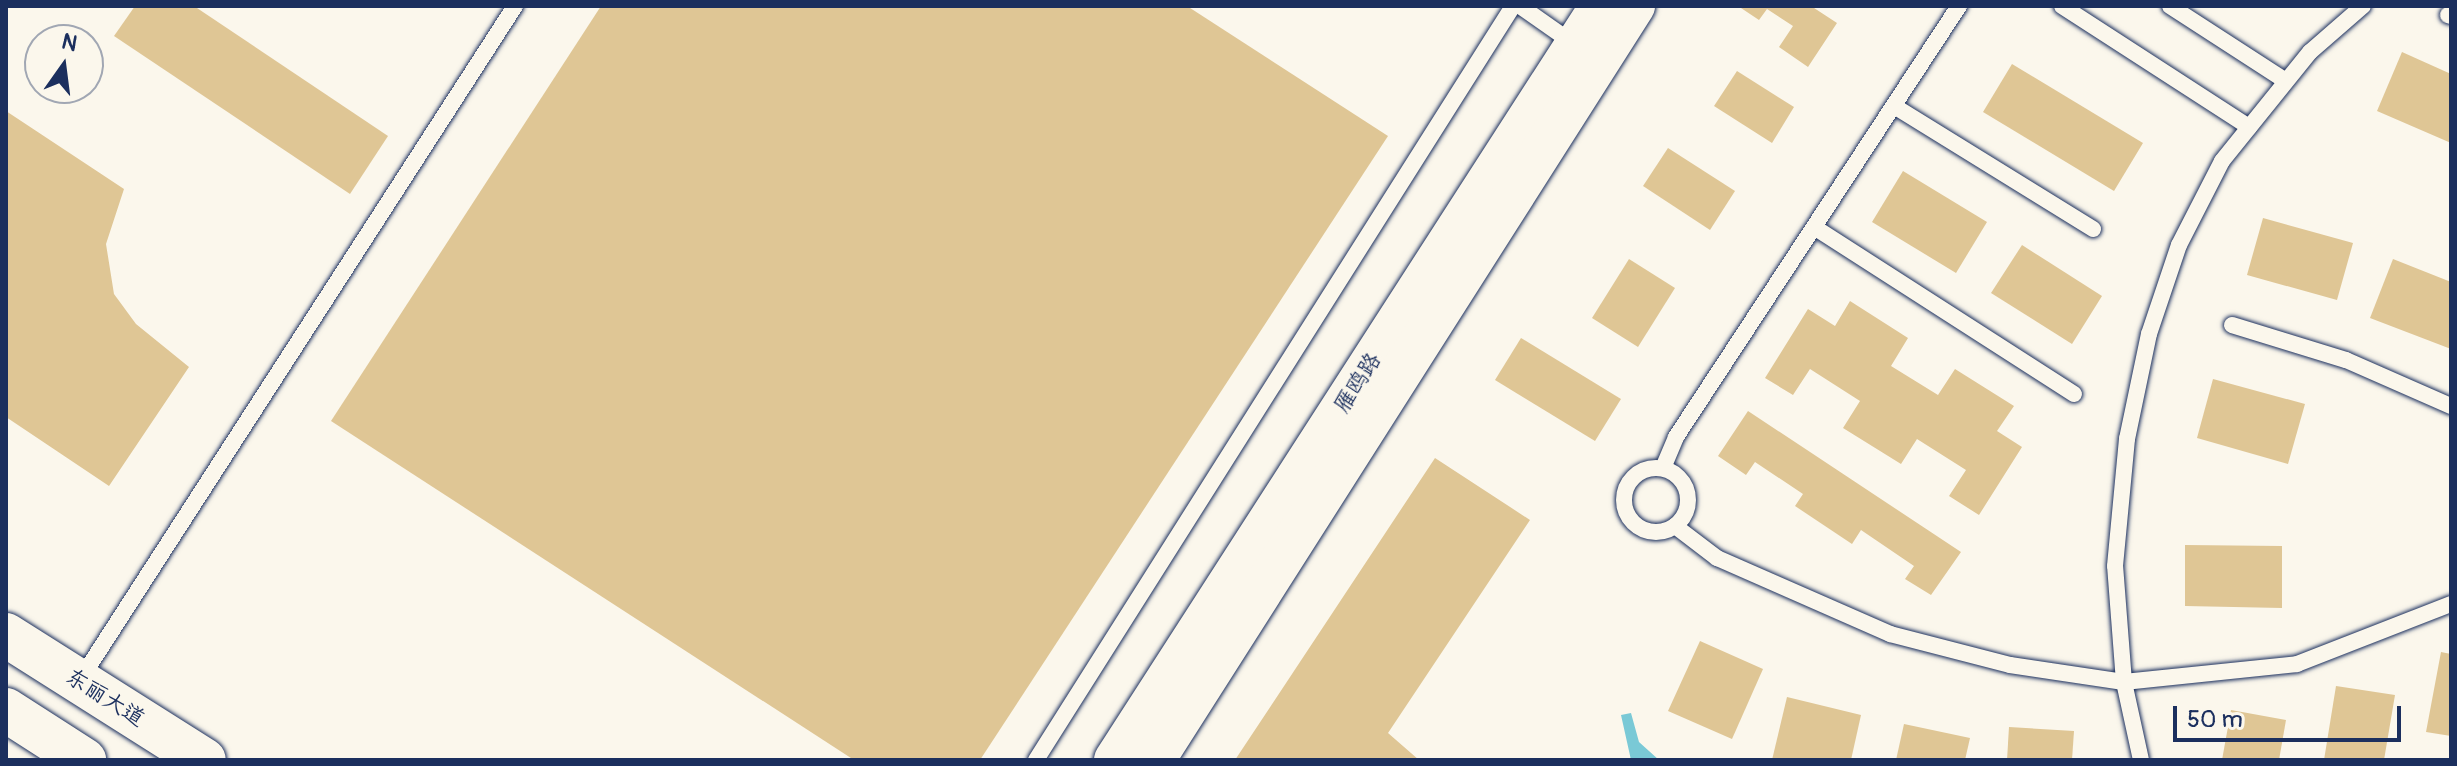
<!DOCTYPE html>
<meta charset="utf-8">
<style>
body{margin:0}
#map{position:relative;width:2457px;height:766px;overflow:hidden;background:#fbf7ec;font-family:Pangolin,"LXGW WenKai TC",sans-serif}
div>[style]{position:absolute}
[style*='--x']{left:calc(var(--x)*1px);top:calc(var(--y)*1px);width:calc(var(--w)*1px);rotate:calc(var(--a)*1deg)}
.water>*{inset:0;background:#7ac9d6}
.building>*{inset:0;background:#dfc695}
.roads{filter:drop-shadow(0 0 2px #1b2f5e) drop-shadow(0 0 2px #1b2f5e)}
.lane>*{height:16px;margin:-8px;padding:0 8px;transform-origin:8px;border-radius:8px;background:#fbf7ec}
.lane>.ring{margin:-8px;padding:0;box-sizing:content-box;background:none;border:16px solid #fbf7ec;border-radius:50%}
.secondary>*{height:42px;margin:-21px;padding:0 21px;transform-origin:21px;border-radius:21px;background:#fbf7ec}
.highway>*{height:44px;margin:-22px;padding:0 22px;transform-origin:22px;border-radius:22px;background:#fbf7ec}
span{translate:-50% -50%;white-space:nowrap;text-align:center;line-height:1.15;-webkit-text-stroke:8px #fbf7ec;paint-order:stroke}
.street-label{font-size:22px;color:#1b2f5e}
.frame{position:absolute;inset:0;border:8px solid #1b2f5e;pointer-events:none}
.north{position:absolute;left:24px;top:24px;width:80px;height:80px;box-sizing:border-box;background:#fbf7ec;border:2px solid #a1a7b3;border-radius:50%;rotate:14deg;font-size:22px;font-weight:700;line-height:32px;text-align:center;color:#1b2f5e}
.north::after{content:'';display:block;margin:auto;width:28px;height:36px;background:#1b2f5e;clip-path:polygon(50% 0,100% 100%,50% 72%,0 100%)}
.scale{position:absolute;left:2173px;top:706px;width:228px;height:36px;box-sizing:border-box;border:4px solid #1b2f5e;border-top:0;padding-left:10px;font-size:24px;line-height:28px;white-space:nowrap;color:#1b2f5e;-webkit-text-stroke:6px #fbf7ec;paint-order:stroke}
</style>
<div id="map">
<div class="water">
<i style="clip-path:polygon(1631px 713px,1639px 742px,1659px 760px,1631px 760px,1621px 715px)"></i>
</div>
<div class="building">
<i style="clip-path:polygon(135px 6px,194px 6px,388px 136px,350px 194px,114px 36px)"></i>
<i style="clip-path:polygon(601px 6px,1187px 6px,1388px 136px,980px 760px,854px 760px,331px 421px)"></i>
<i style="clip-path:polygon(1738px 6px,1811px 6px,1837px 23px,1808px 67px,1779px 47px,1793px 26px,1767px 9px,1759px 20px)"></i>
<i style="clip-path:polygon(2402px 52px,2451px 74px,2451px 143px,2377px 111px)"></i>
<i style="clip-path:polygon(2012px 64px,2143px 143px,2114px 191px,1983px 112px)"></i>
<i style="clip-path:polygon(1737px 71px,1794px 107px,1772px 143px,1714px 106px)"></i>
<i style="clip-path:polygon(6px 111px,124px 189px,106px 244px,114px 294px,136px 324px,189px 367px,109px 486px,6px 417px)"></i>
<i style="clip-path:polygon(1668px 148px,1735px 191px,1710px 230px,1643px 186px)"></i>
<i style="clip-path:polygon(1903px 171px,1987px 222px,1956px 273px,1872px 222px)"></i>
<i style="clip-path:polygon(2263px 218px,2353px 243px,2337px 300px,2247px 275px)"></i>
<i style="clip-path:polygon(2022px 245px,2102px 296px,2072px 344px,1991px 293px)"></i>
<i style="clip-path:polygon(1629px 259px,1675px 288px,1638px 347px,1592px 318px)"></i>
<i style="clip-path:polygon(2393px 259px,2451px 282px,2451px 349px,2370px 318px)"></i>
<i style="clip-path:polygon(1850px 301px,1908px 338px,1891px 366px,1938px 395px,1955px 369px,2014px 406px,1997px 431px,2022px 447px,1979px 515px,1949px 496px,1966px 470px,1917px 439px,1901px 464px,1843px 428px,1860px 401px,1810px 369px,1793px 395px,1765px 378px,1808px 309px,1835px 326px)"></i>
<i style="clip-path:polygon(1521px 338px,1621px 399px,1595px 441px,1495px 380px)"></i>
<i style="clip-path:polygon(2213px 379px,2305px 404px,2288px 464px,2197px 438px)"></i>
<i style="clip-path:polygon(1748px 411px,1961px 552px,1931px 595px,1905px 579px,1914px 566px,1861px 530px,1852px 544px,1795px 506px,1803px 494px,1755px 462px,1746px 475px,1718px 456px)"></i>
<i style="clip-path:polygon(1435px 458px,1530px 520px,1388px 733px,1419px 760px,1235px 760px)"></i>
<i style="clip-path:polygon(2185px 545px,2282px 546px,2282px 608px,2185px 606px)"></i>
<i style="clip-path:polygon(1700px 641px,1763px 669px,1732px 739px,1668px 711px)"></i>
<i style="clip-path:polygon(2441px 652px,2451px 654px,2451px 736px,2426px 732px)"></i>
<i style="clip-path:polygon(2336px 686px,2395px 695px,2384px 760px,2324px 760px)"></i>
<i style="clip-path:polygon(1787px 697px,1861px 715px,1851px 760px,1772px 760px)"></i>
<i style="clip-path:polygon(2231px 710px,2286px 720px,2279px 760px,2222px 760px)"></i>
<i style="clip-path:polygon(1904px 724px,1970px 738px,1965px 760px,1896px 760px)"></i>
<i style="clip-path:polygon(2009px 727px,2074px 731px,2072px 760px,2007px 760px)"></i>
</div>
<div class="roads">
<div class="lane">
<i style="--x:1520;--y:6;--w:66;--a:35.1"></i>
<i style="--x:2062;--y:6;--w:223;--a:32.9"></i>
<i style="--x:2170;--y:6;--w:138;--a:32.9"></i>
<i style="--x:2448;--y:15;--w:3;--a:18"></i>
<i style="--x:1894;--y:106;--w:234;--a:31.7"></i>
<i style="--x:1814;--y:227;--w:309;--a:32.7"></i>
<i style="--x:2232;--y:325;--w:119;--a:17.1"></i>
<i style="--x:2346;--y:360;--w:115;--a:23.7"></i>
<i style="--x:1663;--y:468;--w:34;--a:-67"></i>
<i style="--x:1676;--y:437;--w:516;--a:-56.71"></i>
<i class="ring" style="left:1624px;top:468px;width:48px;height:48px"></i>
<i style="--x:1675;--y:526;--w:53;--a:37.3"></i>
<i style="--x:1717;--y:558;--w:189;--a:23.7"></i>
<i style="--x:1890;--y:634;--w:124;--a:14.5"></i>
<i style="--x:2010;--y:665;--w:115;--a:8.5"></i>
<i style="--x:2124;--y:682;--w:174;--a:-5.9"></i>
<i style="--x:2297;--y:664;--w:165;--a:-21.3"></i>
<i style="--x:80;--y:680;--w:802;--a:-57.16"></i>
<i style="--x:1036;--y:760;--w:892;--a:-57.68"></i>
<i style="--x:2141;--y:760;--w:80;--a:-102.3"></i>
<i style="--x:2124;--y:682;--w:116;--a:-94.4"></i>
<i style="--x:2115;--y:566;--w:128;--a:-84.6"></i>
<i style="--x:2127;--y:439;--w:107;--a:-78.2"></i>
<i style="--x:2149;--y:334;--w:94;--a:-71.4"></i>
<i style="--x:2179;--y:245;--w:94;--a:-62.9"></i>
<i style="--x:2222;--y:161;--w:140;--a:-51.1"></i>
<i style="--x:2310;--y:52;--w:70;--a:-41"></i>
</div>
<div class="secondary">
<i style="--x:1115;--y:760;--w:897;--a:-57.2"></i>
<i style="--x:1154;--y:760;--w:894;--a:-57.52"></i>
</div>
<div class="highway">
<i style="--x:6;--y:635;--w:234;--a:32.3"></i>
<i style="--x:6;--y:710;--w:93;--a:32.7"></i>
</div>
</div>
<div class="street-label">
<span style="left:1358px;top:383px;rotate:-57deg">雁鸥路</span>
<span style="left:105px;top:698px;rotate:32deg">东丽大道</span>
</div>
<div class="frame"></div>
<div class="north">N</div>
<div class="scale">50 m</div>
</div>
